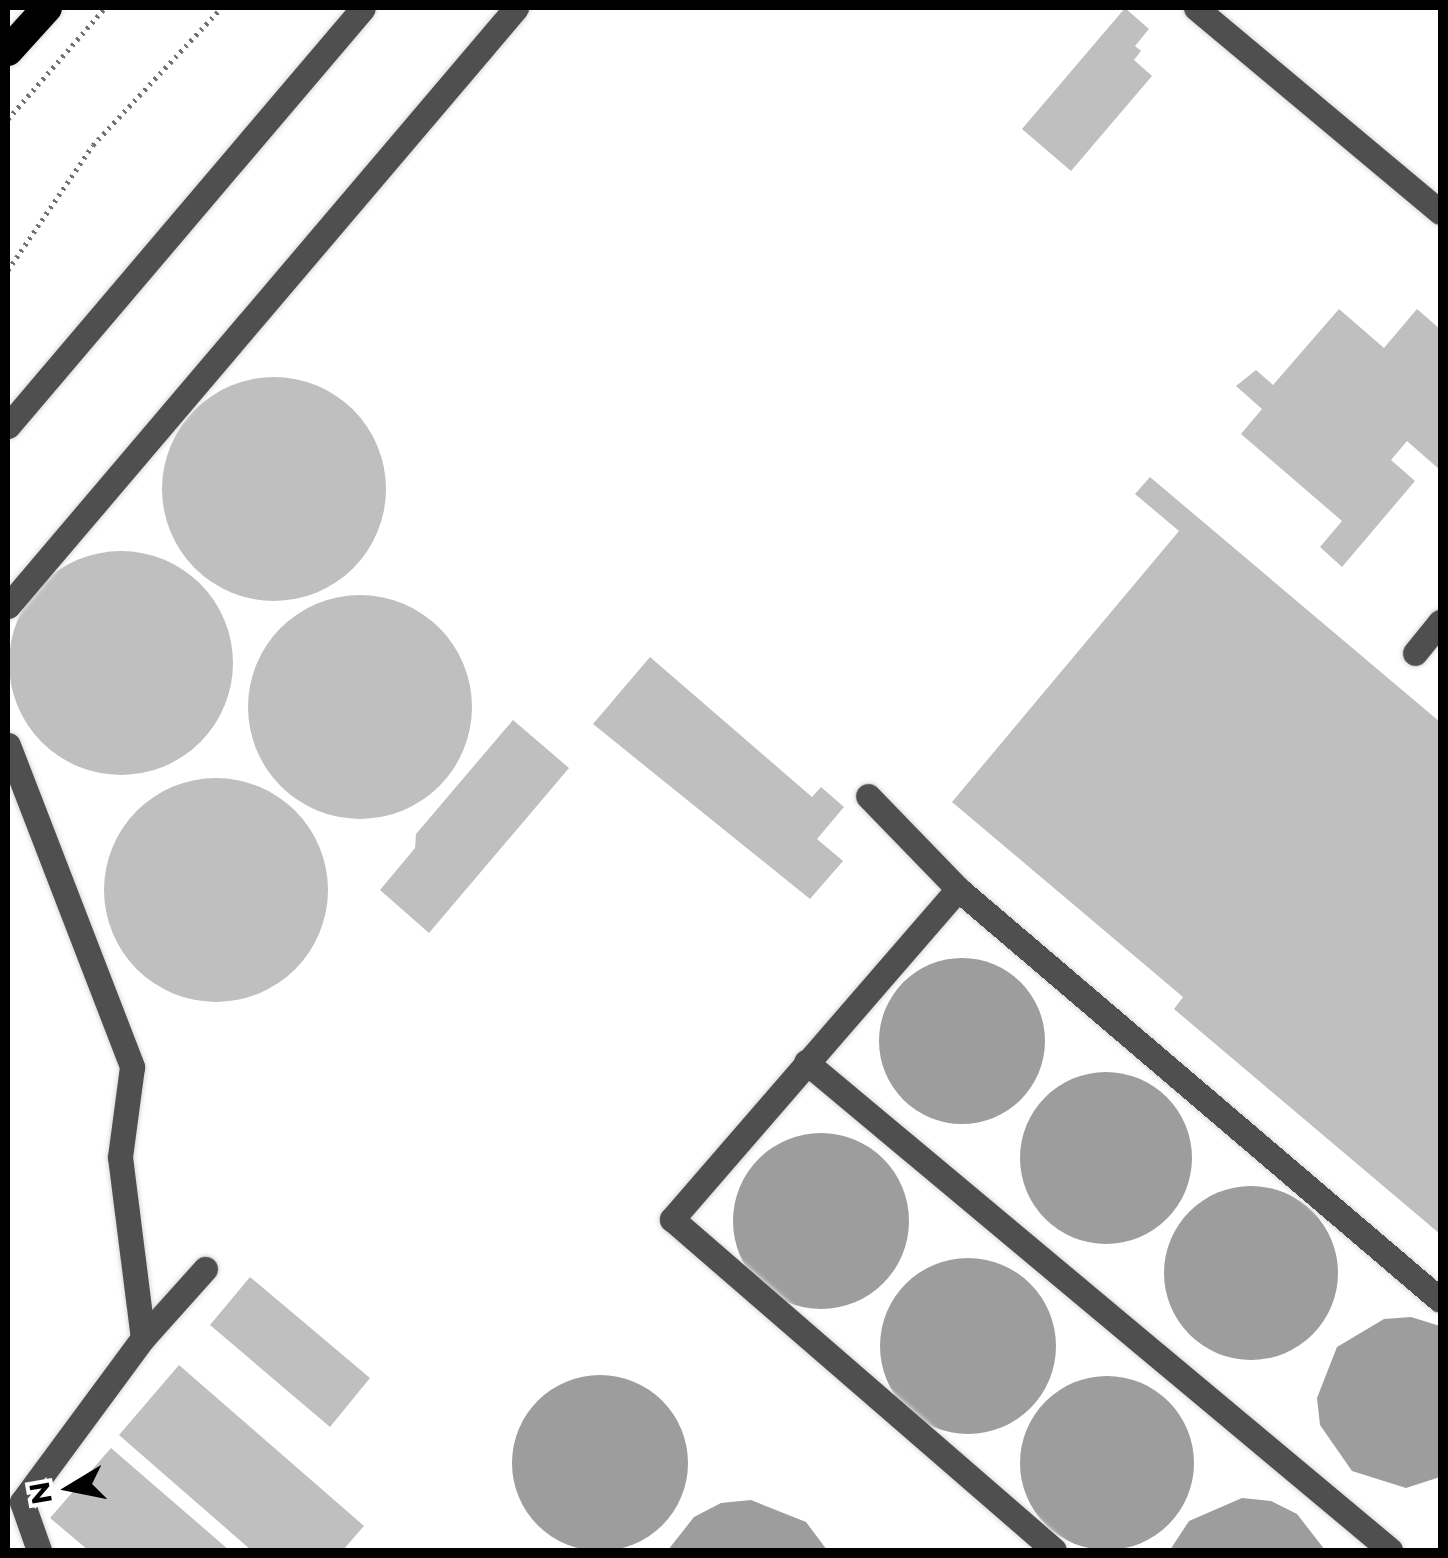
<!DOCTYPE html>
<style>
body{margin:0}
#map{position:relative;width:1448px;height:1558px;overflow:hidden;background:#fff;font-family:Montserrat,sans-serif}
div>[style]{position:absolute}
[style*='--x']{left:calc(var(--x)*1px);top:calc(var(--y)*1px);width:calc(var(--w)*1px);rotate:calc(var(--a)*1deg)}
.water>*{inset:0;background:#9d9d9d}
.round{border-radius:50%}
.building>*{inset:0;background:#bfbfbf}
.path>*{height:5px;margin-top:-2.5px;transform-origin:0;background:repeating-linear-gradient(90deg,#717171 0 2.5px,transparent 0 7.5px)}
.roads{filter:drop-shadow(0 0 2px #dbdbdb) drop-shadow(0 0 2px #dbdbdb)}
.minor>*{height:25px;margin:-12.5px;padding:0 12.5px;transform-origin:12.5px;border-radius:12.5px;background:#4f4f4f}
.highway>*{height:30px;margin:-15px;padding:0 15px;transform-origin:15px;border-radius:15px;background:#000}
span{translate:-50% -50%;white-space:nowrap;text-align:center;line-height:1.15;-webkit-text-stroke:9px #fff;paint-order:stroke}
.frame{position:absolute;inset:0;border:10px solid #000;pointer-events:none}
.north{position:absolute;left:20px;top:1438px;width:100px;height:100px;-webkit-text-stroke:8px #fff;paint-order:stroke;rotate:260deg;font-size:28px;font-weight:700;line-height:40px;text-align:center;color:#000}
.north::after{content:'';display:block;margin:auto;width:35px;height:45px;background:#000;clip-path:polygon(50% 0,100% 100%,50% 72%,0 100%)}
</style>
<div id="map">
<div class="water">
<i class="round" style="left:879px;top:958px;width:166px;height:166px"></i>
<i class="round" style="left:1020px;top:1072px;width:172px;height:172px"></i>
<i class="round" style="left:733px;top:1133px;width:176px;height:176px"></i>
<i class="round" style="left:1164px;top:1186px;width:174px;height:174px"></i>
<i class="round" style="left:880px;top:1258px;width:176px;height:176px"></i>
<i style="clip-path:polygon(1411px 1317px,1440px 1326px,1440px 1477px,1406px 1488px,1352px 1471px,1320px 1425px,1317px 1398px,1337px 1347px,1384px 1319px)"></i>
<i class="round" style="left:512px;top:1375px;width:176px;height:176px"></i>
<i class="round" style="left:1020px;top:1376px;width:174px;height:174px"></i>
<i style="clip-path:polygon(1242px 1498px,1271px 1501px,1297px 1514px,1325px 1550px,1170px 1550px,1189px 1521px)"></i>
<i style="clip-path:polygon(751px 1500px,806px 1522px,827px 1550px,668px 1550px,694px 1517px,721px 1503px)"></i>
</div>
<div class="building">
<i style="clip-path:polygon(1125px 8px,1149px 29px,1135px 46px,1141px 51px,1134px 60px,1152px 76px,1071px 171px,1022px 129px)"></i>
<i style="clip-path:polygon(1339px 309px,1384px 348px,1417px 309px,1440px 329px,1440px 470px,1407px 441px,1391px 460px,1415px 481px,1342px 567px,1320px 547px,1342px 521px,1241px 434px,1262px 409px,1236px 386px,1256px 370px,1273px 385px)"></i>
<i class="round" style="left:162px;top:377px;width:224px;height:224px"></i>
<i style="clip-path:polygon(1150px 477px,1440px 722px,1440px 1234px,1174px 1009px,1183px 997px,952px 802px,1179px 531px,1135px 494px)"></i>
<i class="round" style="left:9px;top:551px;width:224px;height:224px"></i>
<i class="round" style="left:248px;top:595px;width:224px;height:224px"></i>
<i style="clip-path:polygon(650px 657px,812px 797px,821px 787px,844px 807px,817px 839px,843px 861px,810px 899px,593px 724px)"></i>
<i style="clip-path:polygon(513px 720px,569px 768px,429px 933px,380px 890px,415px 848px,416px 834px)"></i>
<i class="round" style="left:104px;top:778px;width:224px;height:224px"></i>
<i style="clip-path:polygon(250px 1277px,370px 1378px,330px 1427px,210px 1325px)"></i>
<i style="clip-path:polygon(179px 1365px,364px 1526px,343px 1550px,251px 1550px,119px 1435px)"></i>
<i style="clip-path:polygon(111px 1448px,229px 1550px,88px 1550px,50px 1518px)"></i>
</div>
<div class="path">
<i style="--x:8;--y:119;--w:147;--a:-48.9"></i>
<i style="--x:8;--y:270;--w:151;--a:-55.8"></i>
<i style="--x:93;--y:145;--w:187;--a:-46.9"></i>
</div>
<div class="roads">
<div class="minor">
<i style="--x:1196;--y:8;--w:318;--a:39.9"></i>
<i style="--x:8;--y:426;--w:548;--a:-49.66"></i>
<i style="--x:8;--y:606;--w:785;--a:-49.65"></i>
<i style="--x:1415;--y:653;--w:40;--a:-51"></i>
<i style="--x:8;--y:745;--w:345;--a:68.9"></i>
<i style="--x:132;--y:1067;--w:91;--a:97.6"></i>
<i style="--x:120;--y:1157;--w:182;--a:82.8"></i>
<i style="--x:868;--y:796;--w:129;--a:45.9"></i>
<i style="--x:958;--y:889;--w:633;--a:40.45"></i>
<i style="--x:958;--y:889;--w:437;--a:130.9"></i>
<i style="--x:672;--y:1219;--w:505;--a:40.91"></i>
<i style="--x:806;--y:1062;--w:761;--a:39.88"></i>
<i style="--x:39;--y:1550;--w:51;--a:-109.5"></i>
<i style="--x:22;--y:1502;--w:204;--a:-53.6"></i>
<i style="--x:143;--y:1338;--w:93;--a:-48.1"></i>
</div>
<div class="highway">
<i style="--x:8;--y:51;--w:58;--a:-47.8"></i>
</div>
</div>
<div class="frame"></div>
<div class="north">N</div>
</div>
